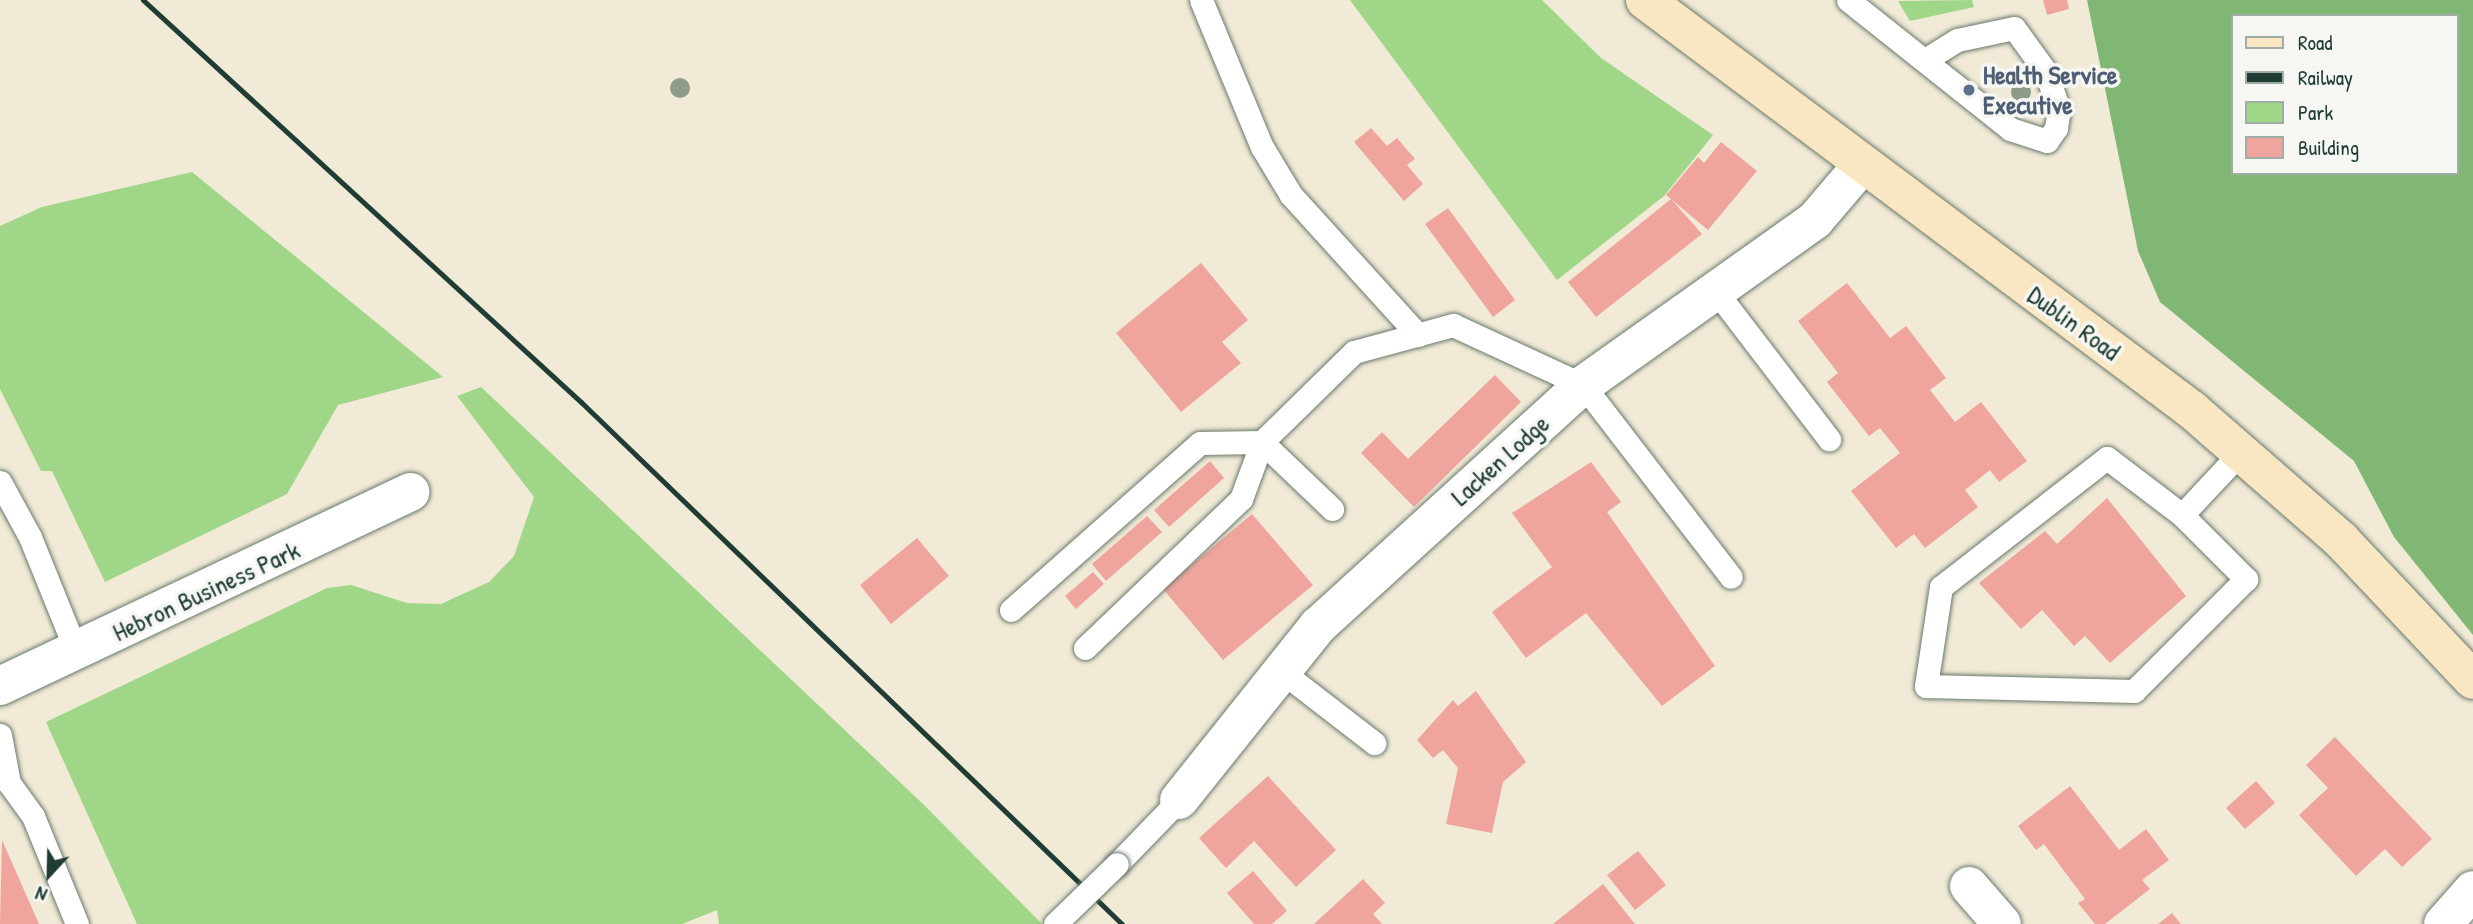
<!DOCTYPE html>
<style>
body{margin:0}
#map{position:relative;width:2473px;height:924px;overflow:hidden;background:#f1ead6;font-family:"Patrick Hand",sans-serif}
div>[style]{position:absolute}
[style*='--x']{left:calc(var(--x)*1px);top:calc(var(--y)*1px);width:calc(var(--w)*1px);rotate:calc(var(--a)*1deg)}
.green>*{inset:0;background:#a0d687}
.forest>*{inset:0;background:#80b774}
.building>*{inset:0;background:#efa59e}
.roads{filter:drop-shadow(0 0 2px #687a6d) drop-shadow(0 0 2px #687a6d)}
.service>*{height:23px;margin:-11.5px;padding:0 11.5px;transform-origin:11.5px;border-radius:11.5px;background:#fff}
.minor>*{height:38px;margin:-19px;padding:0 19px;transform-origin:19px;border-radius:19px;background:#fff}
.secondary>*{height:38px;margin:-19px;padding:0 19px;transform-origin:19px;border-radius:19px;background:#f9e7c3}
.rail>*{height:5px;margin:-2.5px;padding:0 2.5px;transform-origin:2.5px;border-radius:2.5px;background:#1f3d34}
.bridges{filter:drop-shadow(0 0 2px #687a6d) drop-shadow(0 0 2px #687a6d)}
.service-bridge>*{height:23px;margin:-11.5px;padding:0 11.5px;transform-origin:11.5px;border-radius:11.5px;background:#fff}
.trees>*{width:20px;height:20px;margin:-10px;border-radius:50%;background:#8c9c86}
.dots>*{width:19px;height:19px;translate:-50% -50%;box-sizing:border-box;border:4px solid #f6f6f2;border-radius:50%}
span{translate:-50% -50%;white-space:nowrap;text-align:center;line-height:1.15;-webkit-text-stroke:7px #f6f6f2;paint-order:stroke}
.service-label{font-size:26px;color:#4e5e75;font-weight:700}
.left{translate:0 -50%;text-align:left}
.street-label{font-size:26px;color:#1f3d34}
.legend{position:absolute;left:2231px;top:14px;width:228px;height:161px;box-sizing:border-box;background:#f6f6f2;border:2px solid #a0aca6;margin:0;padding:9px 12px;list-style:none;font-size:21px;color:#1f3d34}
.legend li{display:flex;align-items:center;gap:14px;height:35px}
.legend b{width:35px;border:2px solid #a0aca6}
.north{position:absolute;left:14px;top:840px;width:70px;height:70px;-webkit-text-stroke:5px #f6f6f2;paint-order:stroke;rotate:202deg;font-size:19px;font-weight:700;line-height:28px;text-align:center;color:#1f3d34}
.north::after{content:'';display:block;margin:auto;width:24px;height:32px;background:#1f3d34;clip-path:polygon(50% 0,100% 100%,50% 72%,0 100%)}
</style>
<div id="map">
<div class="green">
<i style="clip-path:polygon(1350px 0,1542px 0,1601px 58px,1713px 135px,1664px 196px,1557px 280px)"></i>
<i style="clip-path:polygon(1972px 0,1974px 7px,1910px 21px,1898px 1px)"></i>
<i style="clip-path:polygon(192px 172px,443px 377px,338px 405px,287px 494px,105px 582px,52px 471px,41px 471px,0 389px,0 226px,42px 207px)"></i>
<i style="clip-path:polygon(481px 387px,922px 803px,1042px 924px,719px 924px,717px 910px,682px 924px,137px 924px,46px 722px,327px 588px,351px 585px,407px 603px,441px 604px,489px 582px,514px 556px,534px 497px,457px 396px)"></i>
</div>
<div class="forest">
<i style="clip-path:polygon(evenodd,2087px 0,2473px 0,2473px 635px,2394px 537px,2354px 461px,2160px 302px,2138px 251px,2087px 0,2233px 16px,2457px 16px,2457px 173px,2233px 173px,2233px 16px)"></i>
</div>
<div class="building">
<i style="clip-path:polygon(2043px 0,2067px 0,2069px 9px,2047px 15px)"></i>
<i style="clip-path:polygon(1371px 128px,1387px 146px,1397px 138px,1415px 159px,1407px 165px,1423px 184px,1404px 201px,1354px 142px)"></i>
<i style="clip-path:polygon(1721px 142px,1757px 171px,1708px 230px,1671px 199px,1702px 234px,1596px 317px,1568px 282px,1671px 199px,1666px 195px,1698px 157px,1704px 163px)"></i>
<i style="clip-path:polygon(1448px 208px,1515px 300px,1493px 317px,1425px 224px)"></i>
<i style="clip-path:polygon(1201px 263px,1248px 320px,1222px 342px,1241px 363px,1181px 412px,1116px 333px)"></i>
<i style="clip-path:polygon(1847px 283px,1890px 338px,1906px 326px,1946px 378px,1930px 390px,1955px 422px,1981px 402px,2027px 461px,1999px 482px,1990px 470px,1965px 490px,1978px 507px,1925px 548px,1914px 534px,1896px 548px,1851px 491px,1900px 453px,1880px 428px,1869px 436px,1827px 382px,1838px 373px,1798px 321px)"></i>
<i style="clip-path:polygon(1495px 375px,1521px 402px,1414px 507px,1361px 453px,1382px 432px,1408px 459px)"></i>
<i style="clip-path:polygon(1210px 461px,1224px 478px,1169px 527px,1154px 510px)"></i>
<i style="clip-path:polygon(1591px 462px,1621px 502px,1607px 512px,1715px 666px,1662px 706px,1586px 613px,1526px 658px,1492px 612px,1552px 567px,1512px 513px)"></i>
<i style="clip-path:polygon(2107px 498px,2186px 596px,2110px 663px,2085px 636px,2074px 646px,2042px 610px,2021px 629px,1979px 583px,2045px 531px,2057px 544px)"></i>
<i style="clip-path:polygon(1252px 514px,1313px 585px,1223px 660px,1163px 589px)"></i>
<i style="clip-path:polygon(1147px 516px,1162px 532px,1106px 581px,1092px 564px)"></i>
<i style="clip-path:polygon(917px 538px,949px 576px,891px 624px,860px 585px)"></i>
<i style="clip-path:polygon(1093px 572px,1104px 584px,1076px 609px,1065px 596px)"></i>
<i style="clip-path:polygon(1476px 691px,1526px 762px,1503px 782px,1492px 833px,1446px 824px,1458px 768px,1443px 750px,1433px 758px,1417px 740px,1453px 700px,1458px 706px)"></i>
<i style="clip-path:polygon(2335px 737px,2432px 839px,2402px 867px,2385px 849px,2356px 876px,2299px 815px,2328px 788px,2306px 765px)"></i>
<i style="clip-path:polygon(1268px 776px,1336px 850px,1296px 887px,1254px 841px,1226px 868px,1199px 838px)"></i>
<i style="clip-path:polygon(2256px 781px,2275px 803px,2245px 829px,2226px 808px)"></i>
<i style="clip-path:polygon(2070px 786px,2119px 850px,2146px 829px,2169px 860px,2142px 880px,2150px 889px,2105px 924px,2095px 924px,2078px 903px,2085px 899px,2044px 844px,2036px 850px,2018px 826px)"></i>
<i style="clip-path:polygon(2px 840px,39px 924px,0 924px)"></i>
<i style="clip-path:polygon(1638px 851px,1666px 885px,1635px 910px,1607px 875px)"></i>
<i style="clip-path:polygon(1253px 871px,1287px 911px,1272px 924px,1254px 924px,1227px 893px)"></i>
<i style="clip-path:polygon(1363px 879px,1385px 903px,1373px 914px,1382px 924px,1314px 924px)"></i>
<i style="clip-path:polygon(1603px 884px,1635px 924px,1553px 924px)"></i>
<i style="clip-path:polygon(2172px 913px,2181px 924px,2158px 924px)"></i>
</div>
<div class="roads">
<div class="service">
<i style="--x:1201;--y:0;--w:159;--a:67.5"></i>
<i style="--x:1262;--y:147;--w:56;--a:58.9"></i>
<i style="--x:1291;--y:195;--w:189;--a:47.8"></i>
<i style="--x:1848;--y:0;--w:207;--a:38.5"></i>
<i style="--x:2010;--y:129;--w:39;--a:18"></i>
<i style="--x:2047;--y:141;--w:16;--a:-55"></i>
<i style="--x:2056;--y:128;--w:18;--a:-81"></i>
<i style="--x:2059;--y:110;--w:40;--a:-108.9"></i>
<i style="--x:2046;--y:72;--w:54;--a:-126"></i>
<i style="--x:2014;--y:28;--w:58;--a:168.1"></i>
<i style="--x:1957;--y:40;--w:36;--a:148"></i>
<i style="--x:1718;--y:294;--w:183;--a:52.6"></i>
<i style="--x:0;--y:482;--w:63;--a:61.4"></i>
<i style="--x:30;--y:537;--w:123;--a:68"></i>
<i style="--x:2182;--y:515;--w:91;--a:45"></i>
<i style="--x:2246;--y:579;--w:158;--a:135"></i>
<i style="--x:2134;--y:691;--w:208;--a:-178.6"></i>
<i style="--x:1926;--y:686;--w:100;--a:-81.4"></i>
<i style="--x:1941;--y:587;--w:210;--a:-37.9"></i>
<i style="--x:2107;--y:458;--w:94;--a:37.2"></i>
<i style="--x:2182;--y:515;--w:85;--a:-46.9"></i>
<i style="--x:1011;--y:610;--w:252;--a:-41.5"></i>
<i style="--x:1200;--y:443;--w:62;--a:-0.9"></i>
<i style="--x:1262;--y:442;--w:129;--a:-44.4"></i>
<i style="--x:1354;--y:352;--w:103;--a:-15.3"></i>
<i style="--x:1453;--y:325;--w:143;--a:24.8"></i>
<i style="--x:1583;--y:385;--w:242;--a:52.4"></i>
<i style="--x:1085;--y:648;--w:216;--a:-43.7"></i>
<i style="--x:1241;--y:499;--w:61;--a:-69.8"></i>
<i style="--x:1262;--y:442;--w:97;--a:43.7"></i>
<i style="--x:1281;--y:671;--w:118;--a:37.7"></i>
<i style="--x:0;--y:735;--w:49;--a:79.4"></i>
<i style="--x:9;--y:783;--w:41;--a:54"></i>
<i style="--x:33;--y:816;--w:117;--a:67.8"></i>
<i style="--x:1117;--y:864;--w:89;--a:-45.9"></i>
</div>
<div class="minor">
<i style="--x:0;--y:686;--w:454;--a:-25.3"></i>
<i style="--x:1179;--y:800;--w:223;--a:-51.4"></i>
<i style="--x:1318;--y:626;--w:358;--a:-42.3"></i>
<i style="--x:1583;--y:385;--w:285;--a:-35.4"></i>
<i style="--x:1815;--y:220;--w:72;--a:-49.5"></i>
<i style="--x:1969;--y:886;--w:50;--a:49"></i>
<i style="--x:2443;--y:924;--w:45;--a:-48.6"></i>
</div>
<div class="secondary">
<i style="--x:1645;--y:0;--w:684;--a:36.85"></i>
<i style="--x:2192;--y:410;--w:198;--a:41.1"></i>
<i style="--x:2341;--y:540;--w:192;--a:46.7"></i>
</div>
</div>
<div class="rail">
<i style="--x:143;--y:0;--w:595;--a:42.55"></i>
<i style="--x:581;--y:402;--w:752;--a:43.98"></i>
</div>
<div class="bridges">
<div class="service-bridge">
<i style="--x:1055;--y:924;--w:86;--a:-44.1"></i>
</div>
</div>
<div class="trees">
<i style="left:680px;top:88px"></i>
<i style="left:2021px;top:92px"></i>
</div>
<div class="dots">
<i style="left:1969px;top:90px;background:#5c6f8a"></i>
</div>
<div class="service-label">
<span class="left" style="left:1983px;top:90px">Health Service<br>Executive</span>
</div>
<div class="street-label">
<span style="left:2074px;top:323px;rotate:36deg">Dublin Road</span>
<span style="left:1500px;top:460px;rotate:-42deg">Lacken Lodge</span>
<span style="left:206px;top:591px;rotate:-25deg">Hebron Business Park</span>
</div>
<ul class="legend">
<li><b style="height:9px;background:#f9e7c3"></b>Road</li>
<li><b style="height:9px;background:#1f3d34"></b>Railway</li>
<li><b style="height:19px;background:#a0d687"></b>Park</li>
<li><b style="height:19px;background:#efa59e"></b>Building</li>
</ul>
<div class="north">N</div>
</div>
